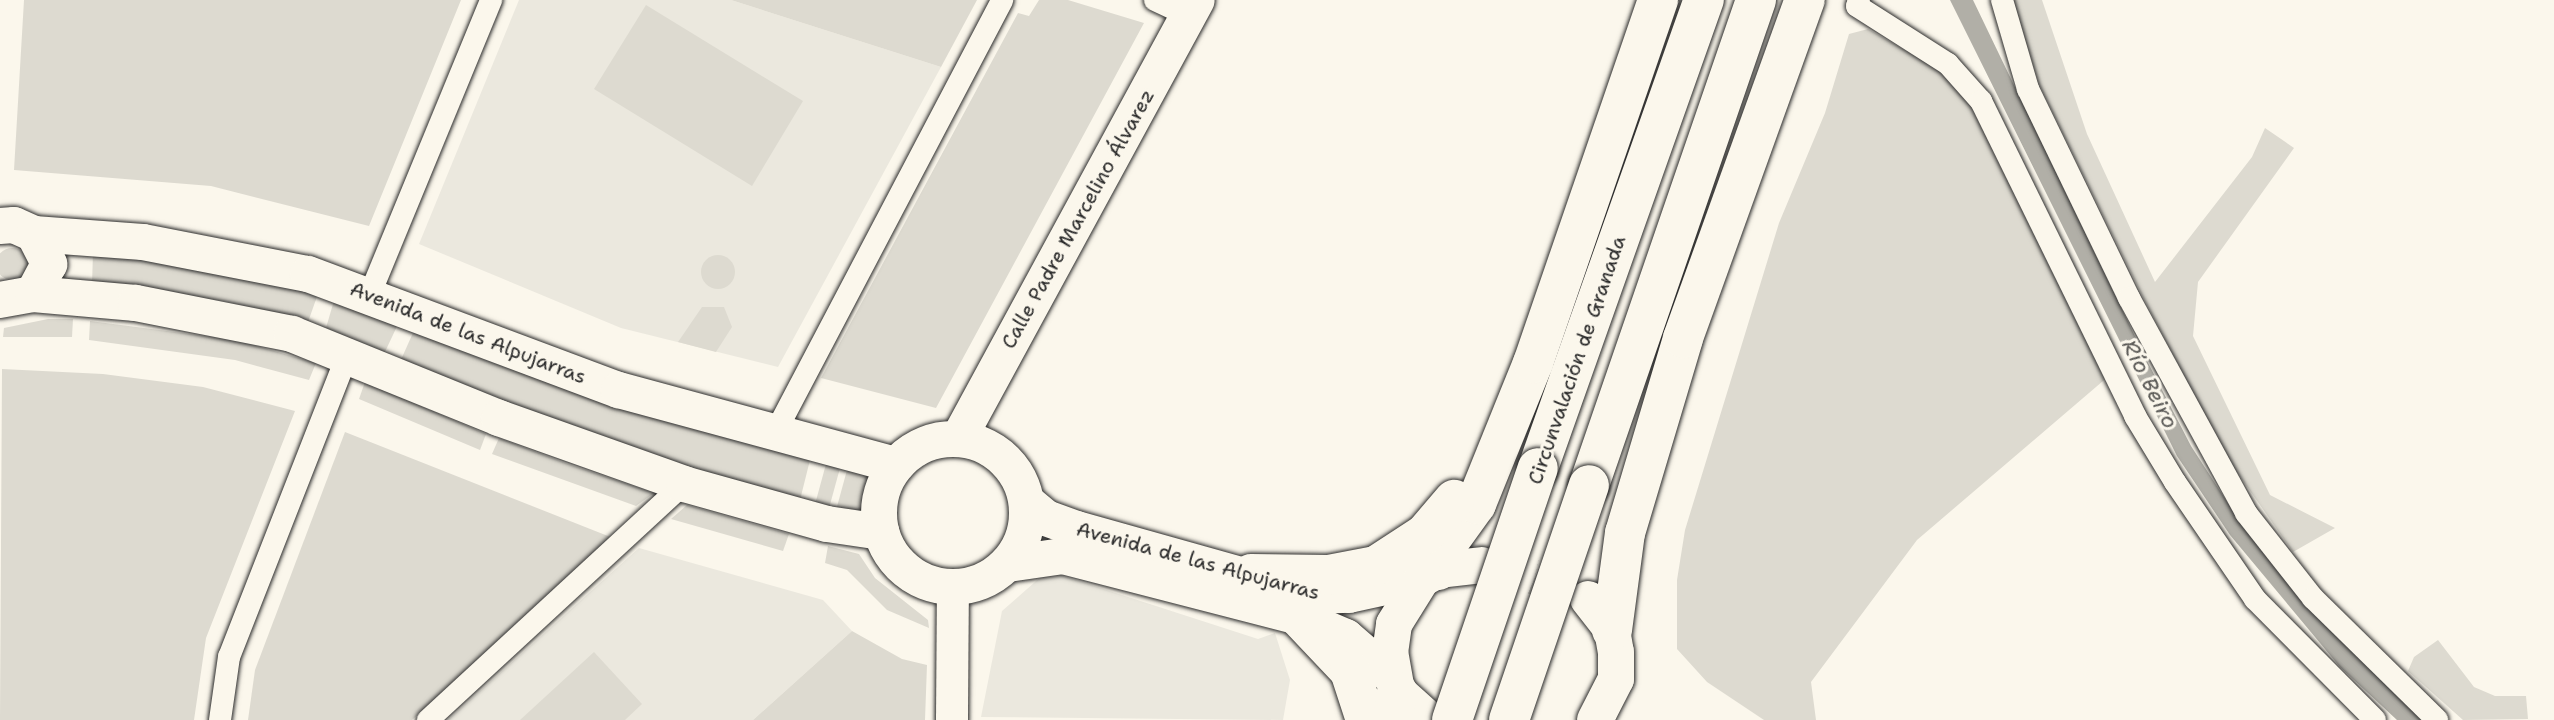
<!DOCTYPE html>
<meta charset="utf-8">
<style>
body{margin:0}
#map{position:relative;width:2554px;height:720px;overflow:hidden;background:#fbf7ec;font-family:"Shantell Sans",sans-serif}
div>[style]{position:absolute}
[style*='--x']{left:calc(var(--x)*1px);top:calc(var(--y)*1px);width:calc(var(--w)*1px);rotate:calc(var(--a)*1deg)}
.built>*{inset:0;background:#ebe8de}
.green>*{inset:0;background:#dddad0}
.round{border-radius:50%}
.water>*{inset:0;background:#b1afa7}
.primary-tunnel>*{height:36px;margin-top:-18px;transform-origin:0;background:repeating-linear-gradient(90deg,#d1cec5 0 36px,transparent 0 54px)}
.roads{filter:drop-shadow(0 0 2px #2b2b2b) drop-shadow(0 0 2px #2b2b2b)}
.street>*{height:22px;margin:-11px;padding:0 11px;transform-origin:11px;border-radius:11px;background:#fbf7ec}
.secondary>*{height:32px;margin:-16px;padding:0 16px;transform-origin:16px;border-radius:16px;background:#fbf7ec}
.primary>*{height:36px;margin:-18px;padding:0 18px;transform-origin:18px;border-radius:18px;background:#fbf7ec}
.primary>.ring{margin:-18px;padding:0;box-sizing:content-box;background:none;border:36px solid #fbf7ec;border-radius:50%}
.highway>*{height:40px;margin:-20px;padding:0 20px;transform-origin:20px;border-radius:20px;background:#fbf7ec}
.bridges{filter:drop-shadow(0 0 2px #2b2b2b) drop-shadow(0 0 2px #2b2b2b)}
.highway-bridge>*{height:40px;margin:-20px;padding:0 20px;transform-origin:20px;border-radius:20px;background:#fbf7ec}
span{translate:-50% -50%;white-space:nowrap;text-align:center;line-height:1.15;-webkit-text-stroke:6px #fbf7ec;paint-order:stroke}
.street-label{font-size:20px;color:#2b2b2b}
.water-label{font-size:22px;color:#5a5956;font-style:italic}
</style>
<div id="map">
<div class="built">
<i style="clip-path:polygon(519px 0,731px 0,941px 67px,778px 367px,621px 328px,419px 244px)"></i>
<i style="clip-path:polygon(639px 548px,823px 600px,852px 631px,753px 720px,448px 720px)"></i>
<i style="clip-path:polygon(1054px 573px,1258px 639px,1275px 633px,1290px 680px,1283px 720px,981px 717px,1002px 611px,1044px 574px)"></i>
</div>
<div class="green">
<i style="clip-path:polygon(24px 0,461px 0,369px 226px,211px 186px,14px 170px)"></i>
<i style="clip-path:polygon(731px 0,977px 0,941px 67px)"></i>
<i style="clip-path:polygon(1039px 0,1068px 0,1144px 23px,936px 408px,821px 378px,1018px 13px,1029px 16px)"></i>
<i style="clip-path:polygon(2013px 0,2042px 0,2087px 134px,2155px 282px,2252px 157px,2265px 128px,2294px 148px,2198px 282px,2193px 336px,2270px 495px,2335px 528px,2293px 552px,2227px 458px,2145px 301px,2039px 84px)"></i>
<i style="clip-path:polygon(646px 5px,803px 101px,752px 186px,594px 89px)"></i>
<i style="clip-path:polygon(1868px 29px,1941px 71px,1974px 102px,2110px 375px,1917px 540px,1811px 682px,1816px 720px,1764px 720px,1707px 682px,1677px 649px,1677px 580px,1685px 530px,1779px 223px,1825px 113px,1849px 34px)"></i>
<i class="round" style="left:-4px;top:248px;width:32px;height:32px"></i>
<i style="clip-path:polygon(93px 252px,158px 258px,319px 291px,308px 322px,224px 301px,92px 285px)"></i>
<i class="round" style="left:701px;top:255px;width:34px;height:34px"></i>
<i style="clip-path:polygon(335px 297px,399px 322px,384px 354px,326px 328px)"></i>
<i style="clip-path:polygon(702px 307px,724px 307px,732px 327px,716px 352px,678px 342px)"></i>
<i style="clip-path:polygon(48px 319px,73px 319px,72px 337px,3px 337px,4px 328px)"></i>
<i style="clip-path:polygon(90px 321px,236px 340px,316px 363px,309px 380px,235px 360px,89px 340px)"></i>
<i style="clip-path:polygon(416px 326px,810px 460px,799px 504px,684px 471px,400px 362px)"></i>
<i style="clip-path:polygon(2px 369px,103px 374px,203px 387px,295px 411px,206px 638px,194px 720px,0 720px)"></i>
<i style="clip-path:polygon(365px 382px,486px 434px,480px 450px,359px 399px)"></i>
<i style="clip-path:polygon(345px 432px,613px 538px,412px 720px,248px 720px,255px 670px)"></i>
<i style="clip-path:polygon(499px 438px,568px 464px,654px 493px,636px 506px,492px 454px)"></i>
<i style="clip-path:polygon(826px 464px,840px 468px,828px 512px,814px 508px)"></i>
<i style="clip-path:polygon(847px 470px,870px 477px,858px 521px,835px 514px)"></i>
<i style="clip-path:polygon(687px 505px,789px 534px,783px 551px,671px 519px)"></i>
<i style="clip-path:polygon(828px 546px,859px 554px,875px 578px,928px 620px,929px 628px,887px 610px,847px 570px,825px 563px)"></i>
<i style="clip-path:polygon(852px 631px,902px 659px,927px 665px,925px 720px,753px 720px)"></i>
<i style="clip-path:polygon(2438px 640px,2474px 687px,2495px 696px,2526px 696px,2528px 719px,2463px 720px,2408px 671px,2414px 657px)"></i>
<i style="clip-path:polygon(594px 652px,642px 704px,625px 720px,520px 720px)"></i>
</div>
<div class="water">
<i style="clip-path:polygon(1950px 0,1973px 0,2144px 355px,2191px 446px,2242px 525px,2297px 595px,2423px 720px,2397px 720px,2340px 667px,2230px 535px,2177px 456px)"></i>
</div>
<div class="primary-tunnel">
<i style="--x:1482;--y:565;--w:54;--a:12.8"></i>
<i style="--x:1535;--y:577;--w:48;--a:23.4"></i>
</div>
<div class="roads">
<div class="street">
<i style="--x:1155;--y:0;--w:38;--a:25"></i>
<i style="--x:1859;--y:0;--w:6;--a:108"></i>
<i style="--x:1857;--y:6;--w:108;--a:32.5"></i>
<i style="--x:1948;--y:64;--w:50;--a:48.3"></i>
<i style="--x:1981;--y:101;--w:351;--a:63.9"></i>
<i style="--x:2135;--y:416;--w:77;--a:58.8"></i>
<i style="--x:2175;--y:482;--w:142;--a:55.6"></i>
<i style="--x:2255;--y:599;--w:170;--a:45.2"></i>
<i style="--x:2002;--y:0;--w:93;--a:73.7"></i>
<i style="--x:2028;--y:89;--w:232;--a:64.2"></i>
<i style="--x:2129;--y:298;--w:245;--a:61.4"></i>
<i style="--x:2246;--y:513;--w:108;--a:51.8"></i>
<i style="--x:2313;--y:598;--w:174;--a:44.5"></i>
<i style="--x:370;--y:294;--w:318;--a:-67.6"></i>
<i style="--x:775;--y:433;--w:489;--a:-62.3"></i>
<i style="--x:220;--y:720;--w:64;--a:-81.9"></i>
<i style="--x:229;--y:657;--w:326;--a:-68.6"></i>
<i style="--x:428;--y:720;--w:348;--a:-42.7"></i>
</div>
<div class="secondary">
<i style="--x:952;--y:720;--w:132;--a:-89.6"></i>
</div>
<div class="primary">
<i style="--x:0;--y:226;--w:14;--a:-4"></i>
<i style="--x:14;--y:225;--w:22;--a:24"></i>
<i style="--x:34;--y:234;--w:34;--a:63"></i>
<i style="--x:49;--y:264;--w:34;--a:118"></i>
<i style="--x:33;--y:294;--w:34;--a:170"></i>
<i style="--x:34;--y:234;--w:109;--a:4.2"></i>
<i style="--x:143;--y:242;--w:168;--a:11"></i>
<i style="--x:308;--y:274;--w:332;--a:20.5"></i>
<i style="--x:619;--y:390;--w:287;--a:15.2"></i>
<i style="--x:33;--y:294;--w:103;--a:5"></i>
<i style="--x:136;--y:303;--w:159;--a:11.2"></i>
<i style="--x:292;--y:334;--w:223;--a:22.1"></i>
<i style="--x:499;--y:418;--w:196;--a:19.6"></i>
<i style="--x:684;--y:484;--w:148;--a:15.6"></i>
<i style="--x:827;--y:524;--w:55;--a:8.4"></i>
<i style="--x:959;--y:438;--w:498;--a:-61.5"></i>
<i class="ring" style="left:879px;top:439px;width:112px;height:112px"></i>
<i style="--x:1027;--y:502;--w:25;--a:40"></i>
<i style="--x:1046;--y:518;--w:33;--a:20"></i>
<i style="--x:1077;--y:529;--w:248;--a:15.7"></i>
<i style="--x:1316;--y:596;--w:33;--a:-2"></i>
<i style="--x:1349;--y:595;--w:75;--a:-12.4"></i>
<i style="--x:1008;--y:564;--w:56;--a:-8.3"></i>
<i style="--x:1063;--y:556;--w:244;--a:14.5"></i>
<i style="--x:1299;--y:617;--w:51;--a:23.1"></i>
<i style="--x:1346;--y:637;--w:61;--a:41"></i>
<i style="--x:1588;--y:599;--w:39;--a:52"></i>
<i style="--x:1612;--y:630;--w:22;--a:80"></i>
<i style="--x:1616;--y:652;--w:27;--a:90"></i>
<i style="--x:1616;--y:679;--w:46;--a:117.1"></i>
<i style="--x:1427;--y:718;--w:40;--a:-138"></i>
<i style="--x:1397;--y:691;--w:39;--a:-100"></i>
<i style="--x:1390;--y:653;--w:29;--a:-82"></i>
<i style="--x:1394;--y:624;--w:53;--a:-58.1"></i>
<i style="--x:1422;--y:579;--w:18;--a:-29"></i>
<i style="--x:1438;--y:570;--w:44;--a:-6.5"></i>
</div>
<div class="highway">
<i style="--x:1538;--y:468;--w:497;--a:-70.5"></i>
<i style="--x:1589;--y:485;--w:513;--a:-71"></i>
<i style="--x:1438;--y:570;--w:24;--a:-73"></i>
<i style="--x:1445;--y:547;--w:53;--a:-54.2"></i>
<i style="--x:1476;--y:504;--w:152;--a:-68"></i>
<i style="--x:1533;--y:363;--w:384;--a:-71"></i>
<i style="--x:1251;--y:574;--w:78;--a:0.7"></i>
<i style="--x:1329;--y:575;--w:48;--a:-10.8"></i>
<i style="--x:1376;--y:566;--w:59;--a:-33.1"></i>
<i style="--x:1425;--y:534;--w:45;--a:-49.5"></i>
<i style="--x:1299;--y:617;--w:74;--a:46.6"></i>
<i style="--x:1350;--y:671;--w:52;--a:71.9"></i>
<i style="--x:1612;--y:630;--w:98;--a:-82.4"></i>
<i style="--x:1625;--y:533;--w:203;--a:-73.4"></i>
<i style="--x:1683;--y:338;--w:359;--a:-70.2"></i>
<i style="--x:1393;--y:720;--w:29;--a:-82"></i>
</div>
</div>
<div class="bridges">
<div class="highway-bridge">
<i style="--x:1452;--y:720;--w:266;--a:-71.2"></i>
<i style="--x:1509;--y:720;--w:248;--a:-71.2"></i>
</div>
</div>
<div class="street-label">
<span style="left:1078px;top:219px;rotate:-61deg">Calle Padre Marcelino Álvarez</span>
<span style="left:468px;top:333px;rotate:21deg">Avenida de las Alpujarras</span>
<span style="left:1577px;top:360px;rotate:-71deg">Circunvalación de Granada</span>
<span style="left:1198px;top:561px;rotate:15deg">Avenida de las Alpujarras</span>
</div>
<div class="water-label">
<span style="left:2150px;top:384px;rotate:63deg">Río Beiro</span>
</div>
</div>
